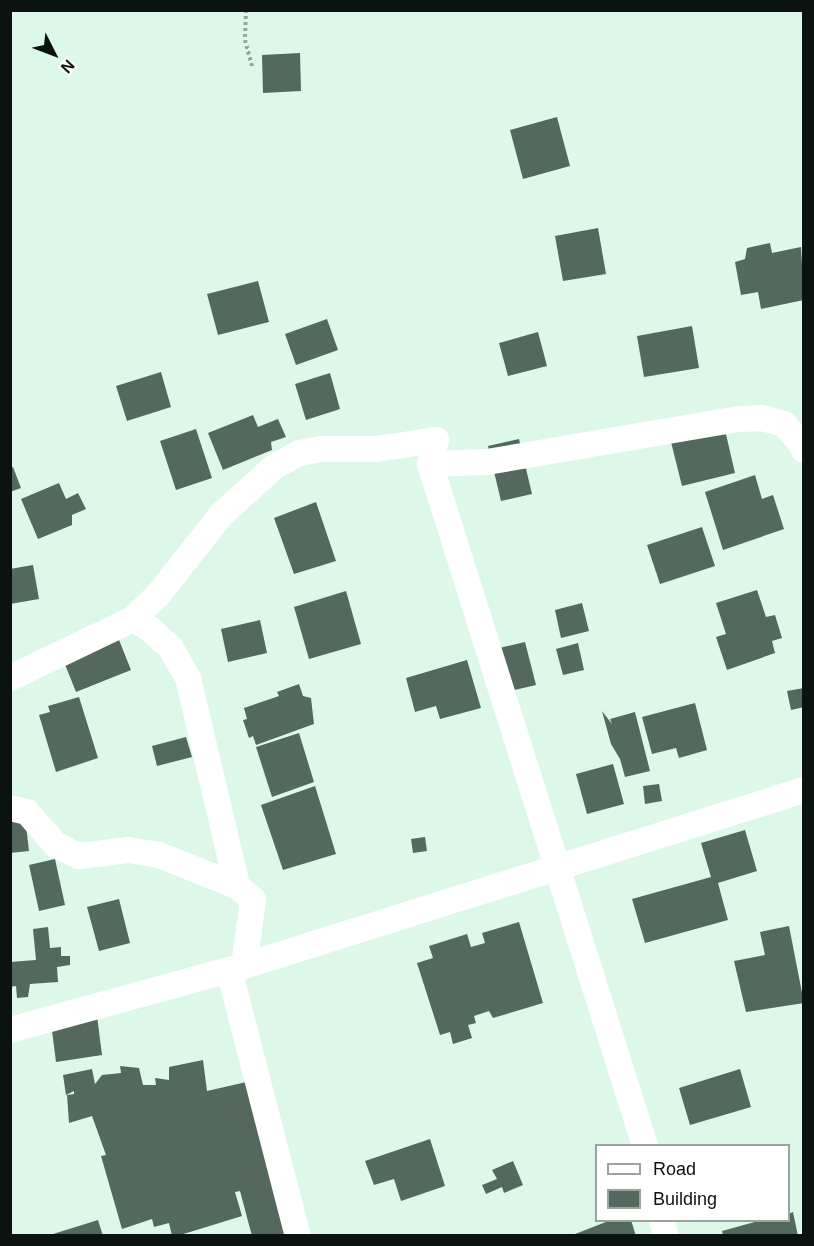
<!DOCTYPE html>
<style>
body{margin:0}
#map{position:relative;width:814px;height:1246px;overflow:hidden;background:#ddf7e9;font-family:Arial,sans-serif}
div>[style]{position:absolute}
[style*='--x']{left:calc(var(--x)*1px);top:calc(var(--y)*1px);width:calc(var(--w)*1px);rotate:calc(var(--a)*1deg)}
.building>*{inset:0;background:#53695d}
.path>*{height:4px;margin-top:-2px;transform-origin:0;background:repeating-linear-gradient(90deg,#93a79d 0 3px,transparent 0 6px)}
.street>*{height:26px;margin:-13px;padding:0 13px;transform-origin:13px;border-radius:13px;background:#fff}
span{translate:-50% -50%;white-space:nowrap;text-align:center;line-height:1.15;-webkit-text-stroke:5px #fff;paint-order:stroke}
.frame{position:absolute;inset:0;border:12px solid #0a130f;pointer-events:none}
.legend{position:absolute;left:595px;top:1144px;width:195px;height:78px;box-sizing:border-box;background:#fff;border:2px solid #9da19f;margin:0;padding:8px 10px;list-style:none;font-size:18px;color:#0a130f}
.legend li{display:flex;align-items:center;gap:12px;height:30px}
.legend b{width:30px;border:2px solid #9da19f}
.north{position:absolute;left:24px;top:24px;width:60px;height:60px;-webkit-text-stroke:4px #fff;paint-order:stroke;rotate:132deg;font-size:16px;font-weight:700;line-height:24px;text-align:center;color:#0a130f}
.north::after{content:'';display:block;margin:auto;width:21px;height:27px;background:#0a130f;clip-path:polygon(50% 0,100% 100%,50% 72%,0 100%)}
</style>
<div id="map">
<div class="building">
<i style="clip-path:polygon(300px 53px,301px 91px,263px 93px,262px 55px)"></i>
<i style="clip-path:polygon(557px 117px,570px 166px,523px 179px,510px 130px)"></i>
<i style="clip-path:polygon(598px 228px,606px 274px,563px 281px,555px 236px)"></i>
<i style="clip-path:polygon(770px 243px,772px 253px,801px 247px,804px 300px,761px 309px,758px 292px,741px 295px,735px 262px,745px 259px,747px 248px)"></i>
<i style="clip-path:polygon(258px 281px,269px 322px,218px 335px,207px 294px)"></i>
<i style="clip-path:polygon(327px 319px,338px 350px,296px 365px,285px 334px)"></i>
<i style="clip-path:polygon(692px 326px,699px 368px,644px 377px,637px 336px)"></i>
<i style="clip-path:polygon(538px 332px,547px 366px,508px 376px,499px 343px)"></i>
<i style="clip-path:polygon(161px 372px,171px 407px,127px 421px,116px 386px)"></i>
<i style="clip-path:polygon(330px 373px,340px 409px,306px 420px,295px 384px)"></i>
<i style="clip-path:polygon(721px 413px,735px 473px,682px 486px,667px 426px)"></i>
<i style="clip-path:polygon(253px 415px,258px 427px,278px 419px,286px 437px,271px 442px,272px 450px,223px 470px,208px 433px)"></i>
<i style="clip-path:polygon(196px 429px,212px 478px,176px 490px,160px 441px)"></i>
<i style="clip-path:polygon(519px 439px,532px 494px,501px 501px,488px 446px)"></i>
<i style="clip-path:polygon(13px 467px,21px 488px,10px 492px,10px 468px)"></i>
<i style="clip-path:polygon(755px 475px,762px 499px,773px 495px,784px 529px,723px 550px,705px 492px)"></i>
<i style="clip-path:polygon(59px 483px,66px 499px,78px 493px,86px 509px,72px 515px,72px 525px,38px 539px,21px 499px)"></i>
<i style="clip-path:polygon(316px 502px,336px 561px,294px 574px,274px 518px)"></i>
<i style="clip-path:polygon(702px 527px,715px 566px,660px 584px,647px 545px)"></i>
<i style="clip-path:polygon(33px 565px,39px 599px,10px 604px,10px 569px)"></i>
<i style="clip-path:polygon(757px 590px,766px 617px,775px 615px,782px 638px,772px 641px,775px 653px,727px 670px,716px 637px,726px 634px,716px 603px)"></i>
<i style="clip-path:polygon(346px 591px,361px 644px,309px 659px,294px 607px)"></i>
<i style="clip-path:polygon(582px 603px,589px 631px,561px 638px,555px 610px)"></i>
<i style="clip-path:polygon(260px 620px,267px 653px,228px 662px,221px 629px)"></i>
<i style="clip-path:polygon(117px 635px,131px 670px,76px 692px,62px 657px)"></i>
<i style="clip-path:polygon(525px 642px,536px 685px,497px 694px,486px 651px)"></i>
<i style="clip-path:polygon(578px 643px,584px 670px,563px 675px,556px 649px)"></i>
<i style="clip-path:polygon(467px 660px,481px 708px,440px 719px,436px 706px,415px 712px,406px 678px)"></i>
<i style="clip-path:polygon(299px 684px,303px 696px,311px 698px,314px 724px,256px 745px,253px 736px,249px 738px,243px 720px,247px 719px,244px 708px,279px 696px,277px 692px)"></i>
<i style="clip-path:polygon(804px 688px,804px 707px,791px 710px,787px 691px)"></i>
<i style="clip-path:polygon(79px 697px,98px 758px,56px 772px,39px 715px,50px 712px,48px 706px)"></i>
<i style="clip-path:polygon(695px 703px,707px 750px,679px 758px,676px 748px,652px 754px,642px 717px)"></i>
<i style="clip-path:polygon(602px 711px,612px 724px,610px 719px,635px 712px,650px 771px,625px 777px,620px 759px,611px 744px)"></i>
<i style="clip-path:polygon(299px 733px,314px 782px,272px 797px,256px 747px)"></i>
<i style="clip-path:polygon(186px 737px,192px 757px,157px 766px,152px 746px)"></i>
<i style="clip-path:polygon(613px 764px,624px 804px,587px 814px,576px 774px)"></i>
<i style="clip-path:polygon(659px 784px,662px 801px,645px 804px,643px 786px)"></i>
<i style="clip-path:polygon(315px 786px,336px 854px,283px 870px,261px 805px)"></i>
<i style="clip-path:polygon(25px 817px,29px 851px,10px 853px,10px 819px)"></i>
<i style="clip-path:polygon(745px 830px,757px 871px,718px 883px,728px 920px,645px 943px,632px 899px,711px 877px,701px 843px)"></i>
<i style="clip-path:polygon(425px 837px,427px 851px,413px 853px,411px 839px)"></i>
<i style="clip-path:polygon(55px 859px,65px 905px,39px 911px,29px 865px)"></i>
<i style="clip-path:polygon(119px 899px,130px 943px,99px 951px,87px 907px)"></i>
<i style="clip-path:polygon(519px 922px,543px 1003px,493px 1018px,489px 1011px,474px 1016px,476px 1023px,468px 1025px,472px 1038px,453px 1044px,450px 1032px,440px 1035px,417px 963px,433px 958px,429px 946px,467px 934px,471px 947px,485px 943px,482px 933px)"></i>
<i style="clip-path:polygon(789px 926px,804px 1003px,746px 1012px,734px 961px,765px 955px,760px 932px)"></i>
<i style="clip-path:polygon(48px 927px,50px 948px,61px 947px,61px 956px,70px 956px,70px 965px,57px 967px,58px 982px,30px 984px,28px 997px,17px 998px,16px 986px,10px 987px,10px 962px,36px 960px,33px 929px)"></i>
<i style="clip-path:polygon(96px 1008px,102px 1055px,56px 1062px,50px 1015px)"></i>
<i style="clip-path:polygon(203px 1060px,207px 1091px,251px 1081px,291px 1236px,252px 1236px,240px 1191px,235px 1192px,242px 1216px,177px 1236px,172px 1236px,169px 1223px,154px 1227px,152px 1219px,122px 1229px,101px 1156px,106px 1155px,92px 1116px,69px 1123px,67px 1095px,74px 1094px,74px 1091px,66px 1095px,63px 1075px,92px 1069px,95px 1084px,102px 1075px,121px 1073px,120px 1066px,139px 1068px,143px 1085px,156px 1085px,155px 1078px,169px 1080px,169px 1067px)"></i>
<i style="clip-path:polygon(740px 1069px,751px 1107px,690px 1125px,679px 1088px)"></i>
<i style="clip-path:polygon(430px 1139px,445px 1186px,401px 1201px,394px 1179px,374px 1185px,365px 1161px)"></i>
<i style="clip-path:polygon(513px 1161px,523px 1185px,504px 1193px,502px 1187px,486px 1194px,482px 1185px,497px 1179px,492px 1170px)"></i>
<i style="clip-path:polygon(793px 1212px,798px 1236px,723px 1236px,722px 1231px,762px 1220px,788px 1220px,788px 1214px)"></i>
<i style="clip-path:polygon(98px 1220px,103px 1236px,50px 1236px,50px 1235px)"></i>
<i style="clip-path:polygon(611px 1220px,631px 1220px,636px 1236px,570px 1236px)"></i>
</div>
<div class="path">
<i style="--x:246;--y:10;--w:30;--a:92"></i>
<i style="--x:245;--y:40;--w:28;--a:75"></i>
</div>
<div class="street">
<i style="--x:430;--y:464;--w:715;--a:72.5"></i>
<i style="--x:133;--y:619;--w:35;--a:-44"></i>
<i style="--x:158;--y:595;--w:102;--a:-51.8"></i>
<i style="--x:221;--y:515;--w:72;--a:-42.2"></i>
<i style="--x:274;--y:467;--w:29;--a:-29"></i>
<i style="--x:299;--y:453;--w:23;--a:-10"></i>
<i style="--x:322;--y:449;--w:54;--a:0"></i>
<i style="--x:376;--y:449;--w:61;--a:-8.5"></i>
<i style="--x:436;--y:440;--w:25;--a:104"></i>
<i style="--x:430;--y:464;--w:57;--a:-2"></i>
<i style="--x:487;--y:462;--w:255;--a:-9.7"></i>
<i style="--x:738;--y:419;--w:24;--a:-2"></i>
<i style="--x:762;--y:418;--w:23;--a:15"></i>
<i style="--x:784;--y:424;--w:24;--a:48"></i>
<i style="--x:800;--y:442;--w:9;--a:63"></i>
<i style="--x:10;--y:678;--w:136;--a:-25.6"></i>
<i style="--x:133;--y:619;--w:20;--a:30"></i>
<i style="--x:150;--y:629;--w:27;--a:42"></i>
<i style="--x:170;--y:647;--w:36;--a:60"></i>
<i style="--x:188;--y:678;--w:214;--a:76.7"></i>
<i style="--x:10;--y:808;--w:17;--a:13"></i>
<i style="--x:27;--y:812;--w:44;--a:48.7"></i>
<i style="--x:56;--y:845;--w:25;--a:26"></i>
<i style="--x:79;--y:856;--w:49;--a:-7"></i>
<i style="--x:128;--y:850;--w:31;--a:9"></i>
<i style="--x:159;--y:855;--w:84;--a:21.7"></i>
<i style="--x:237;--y:886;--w:21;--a:41"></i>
<i style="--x:253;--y:900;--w:67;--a:97.8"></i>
<i style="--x:229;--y:970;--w:275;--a:75.5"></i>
<i style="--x:10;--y:1030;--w:243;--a:-15.3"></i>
<i style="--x:244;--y:966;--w:587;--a:-17.45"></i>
<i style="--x:662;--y:1220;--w:16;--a:79"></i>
</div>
<div class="frame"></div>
<ul class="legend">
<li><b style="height:8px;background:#fff"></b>Road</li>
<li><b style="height:16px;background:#53695d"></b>Building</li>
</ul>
<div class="north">N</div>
</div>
